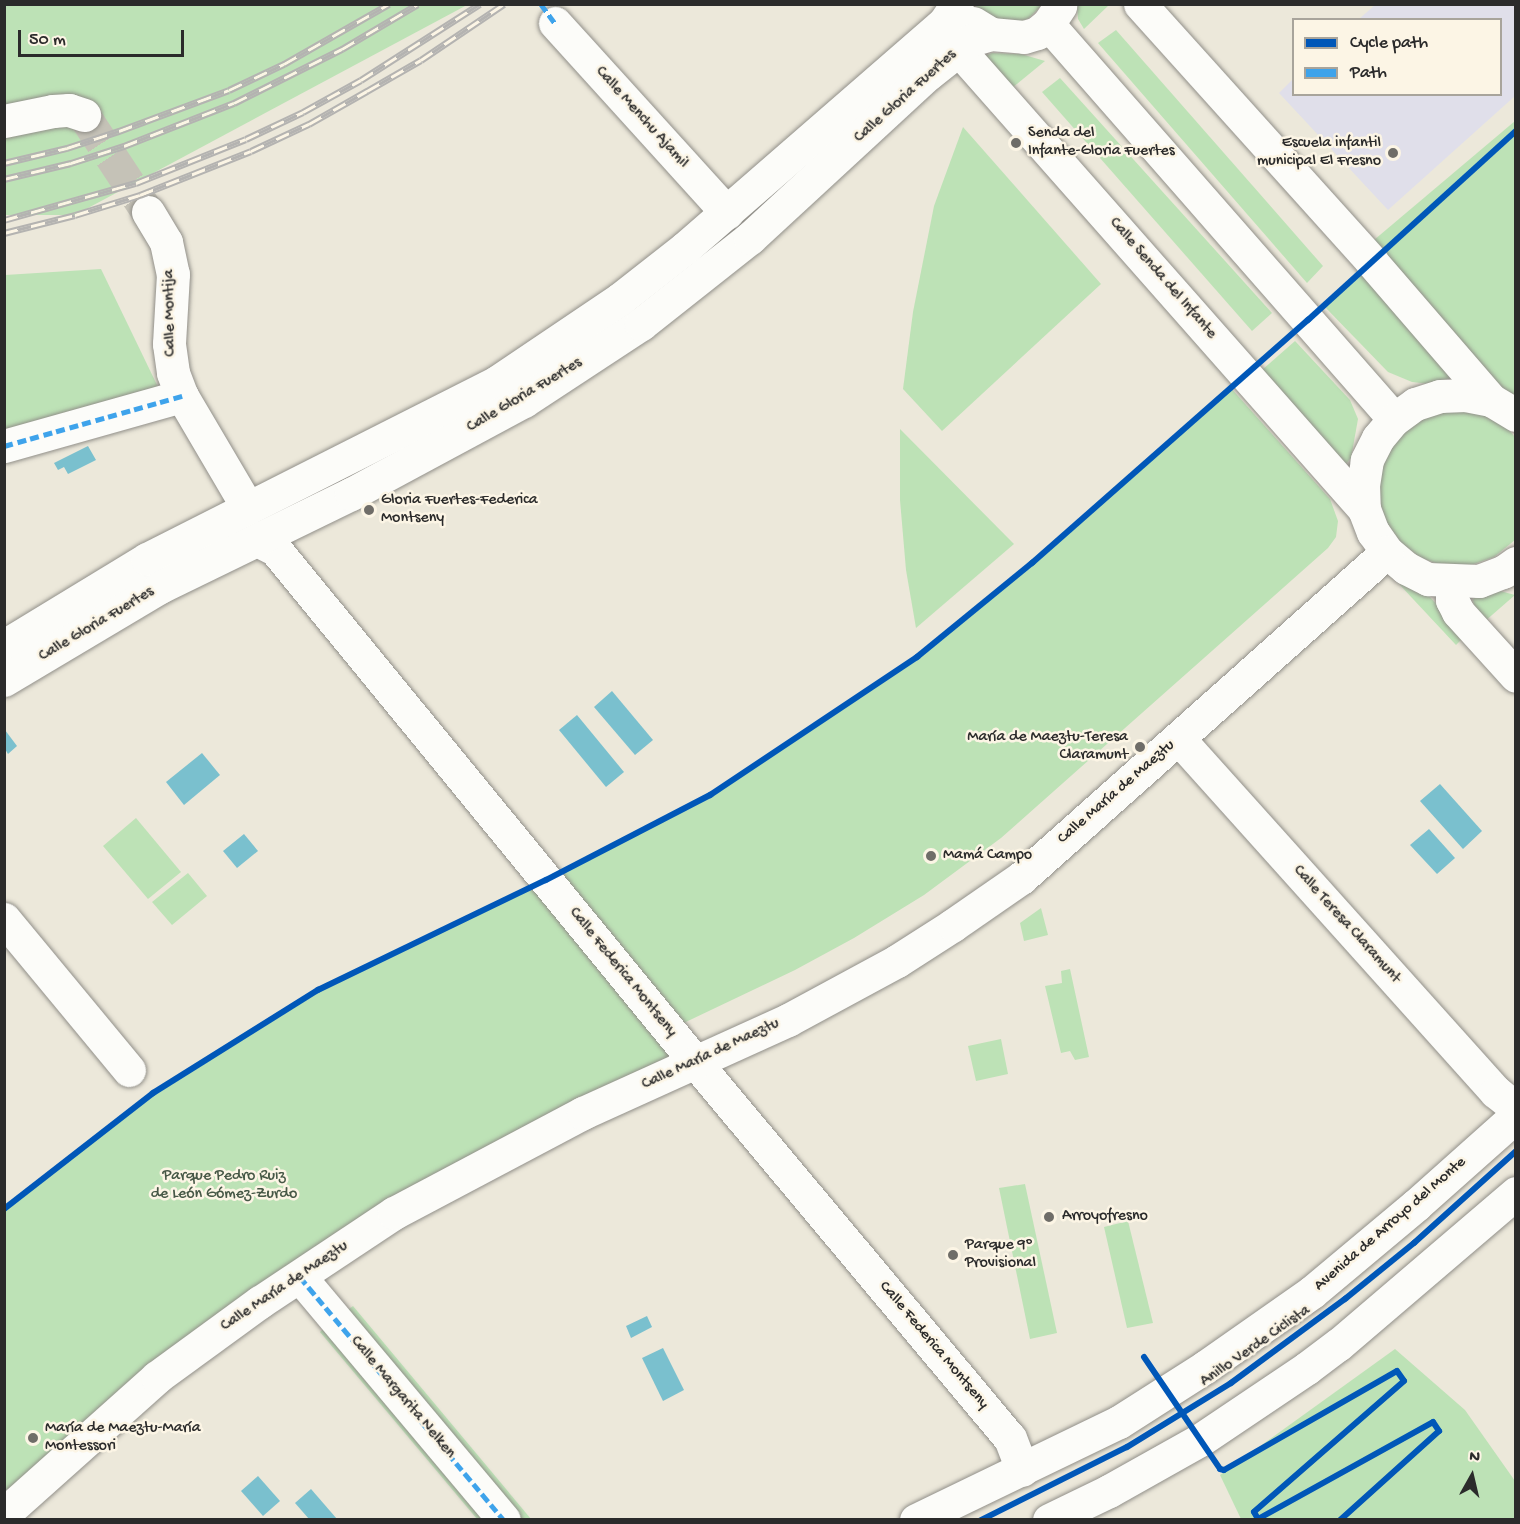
<!DOCTYPE html>
<meta charset="utf-8">
<style>
body{margin:0}
#map{position:relative;width:1520px;height:1524px;overflow:hidden;background:#ece8da;font-family:"Gochi Hand",sans-serif}
div>[style]{position:absolute}
[style*='--x']{left:calc(var(--x)*1px);top:calc(var(--y)*1px);width:calc(var(--w)*1px);rotate:calc(var(--a)*1deg)}
.built>*{inset:0;background:#e0dfea}
.green>*{inset:0;background:#bde2b6}
.water>*{inset:0;background:#7ac0ce}
.minor-tunnel>*{height:33px;margin-top:-16.5px;transform-origin:0;background:repeating-linear-gradient(90deg,#c5c2b7 0 33px,transparent 0 49px)}
.roads{filter:drop-shadow(0 0 2px #918f89) drop-shadow(0 0 2px #918f89)}
.minor>*{height:33px;margin:-16.5px;padding:0 16.5px;transform-origin:16.5px;border-radius:16.5px;background:#fcfcf9}
.rail>*{height:7px;margin-top:-3.5px;transform-origin:0;background:repeating-linear-gradient(90deg,#fcf5e5 0 14px,#b4b3b1 0 28px);box-sizing:border-box;border-block:2px solid #b4b3b1}
.quiet>*{height:4.5px;margin-top:-2.25px;transform-origin:0;background:repeating-linear-gradient(90deg,#3ea3eb 0 9px,transparent 0 13.5px)}
.cycleway>*{height:6px;margin:-3px;padding:0 3px;transform-origin:3px;border-radius:3px;background:#0057b8}
.dots>*{width:16px;height:16px;translate:-50% -50%;box-sizing:border-box;border:3px solid #fcf5e5;border-radius:50%}
span{translate:-50% -50%;white-space:nowrap;text-align:center;line-height:1.15;-webkit-text-stroke:5px #fcf5e5;paint-order:stroke}
.street-label{font-size:16px;color:#2b2b2b}
.poi-label{font-size:16px;color:#2b2b2b}
.left{translate:0 -50%;text-align:left}
.right{translate:-100% -50%;text-align:right}
.park-label{font-size:16px;color:#465846}
.frame{position:absolute;inset:0;border:6px solid #2b2b2b;pointer-events:none}
.legend{position:absolute;left:1292px;top:18px;width:210px;height:78px;box-sizing:border-box;background:#fcf5e5;border:2px solid #a8a49b;margin:0;padding:8px 10px;list-style:none;font-size:18px;color:#2b2b2b}
.legend li{display:flex;align-items:center;gap:12px;height:30px}
.legend b{width:30px;border:2px solid #a8a49b}
.north{position:absolute;left:1442px;top:1446px;width:60px;height:60px;-webkit-text-stroke:4px #fcf5e5;paint-order:stroke;rotate:8deg;font-size:16px;font-weight:700;line-height:24px;text-align:center;color:#2b2b2b}
.north::after{content:'';display:block;margin:auto;width:21px;height:27px;background:#2b2b2b;clip-path:polygon(50% 0,100% 100%,50% 72%,0 100%)}
.scale{position:absolute;left:18px;top:30px;width:166px;height:27px;box-sizing:border-box;border:3px solid #2b2b2b;border-top:0;padding-left:8px;font-size:18px;line-height:21px;white-space:nowrap;color:#2b2b2b;-webkit-text-stroke:4px #fcf5e5;paint-order:stroke}
</style>
<div id="map">
<div class="built">
<i style="clip-path:polygon(1375px 5px,1515px 5px,1515px 96px,1388px 210px,1279px 93px,1293px 79px,1294px 94px,1500px 94px,1500px 20px,1359px 19px)"></i>
</div>
<div class="green">
<i style="clip-path:polygon(5px 5px,467px 5px,75px 215px,5px 215px)"></i>
<i style="clip-path:polygon(975px 5px,1042px 5px,1029px 18px,1017px 23px,1003px 23px,980px 11px)"></i>
<i style="clip-path:polygon(1077px 5px,1077px 4px,1109px 5px,1084px 29px,1078px 19px)"></i>
<i style="clip-path:polygon(1116px 30px,1323px 266px,1307px 283px,1098px 43px)"></i>
<i style="clip-path:polygon(992px 53px,1021px 54px,1045px 61px,1012px 88px,983px 57px)"></i>
<i style="clip-path:polygon(1060px 78px,1272px 313px,1252px 331px,1042px 92px)"></i>
<i style="clip-path:polygon(1515px 121px,1515px 415px,1361px 251px)"></i>
<i style="clip-path:polygon(963px 127px,1101px 284px,942px 431px,903px 389px,913px 312px,934px 206px)"></i>
<i style="clip-path:polygon(101px 269px,159px 389px,5px 434px,5px 275px)"></i>
<i style="clip-path:polygon(1360px 271px,1454px 377px,1430px 384px,1412px 382px,1388px 372px,1324px 306px)"></i>
<i style="clip-path:polygon(1295px 341px,1350px 400px,1358px 419px,1351px 458px,1344px 466px,1262px 370px)"></i>
<i style="clip-path:polygon(1230px 387px,1330px 499px,1338px 521px,1336px 537px,1328px 548px,1001px 838px,924px 895px,854px 938px,795px 970px,669px 1030px,696px 1063px,394px 1213px,5px 1515px,5px 1209px,153px 1093px,318px 990px,546px 880px,710px 795px,917px 657px,1032px 563px)"></i>
<i style="clip-path:polygon(1460px 410px,1486px 415px,1508px 429px,1515px 437px,1515px 540px,1494px 557px,1471px 565px,1445px 566px,1421px 558px,1401px 543px,1386px 522px,1379px 498px,1380px 471px,1390px 446px,1409px 426px,1433px 413px)"></i>
<i style="clip-path:polygon(900px 429px,1014px 544px,916px 628px,906px 570px,900px 500px)"></i>
<i style="clip-path:polygon(1399px 584px,1418px 589px,1430px 597px,1465px 636px,1456px 645px)"></i>
<i style="clip-path:polygon(1493px 589px,1515px 595px,1484px 622px,1475px 610px,1473px 600px,1478px 591px)"></i>
<i style="clip-path:polygon(136px 818px,181px 872px,148px 899px,103px 846px)"></i>
<i style="clip-path:polygon(188px 873px,207px 896px,172px 925px,152px 902px)"></i>
<i style="clip-path:polygon(1041px 908px,1048px 935px,1024px 941px,1020px 923px)"></i>
<i style="clip-path:polygon(1070px 969px,1089px 1057px,1075px 1060px,1070px 1051px,1061px 1053px,1045px 986px,1062px 983px,1061px 971px)"></i>
<i style="clip-path:polygon(1001px 1039px,1008px 1074px,976px 1081px,968px 1046px)"></i>
<i style="clip-path:polygon(1025px 1184px,1057px 1333px,1030px 1339px,999px 1188px)"></i>
<i style="clip-path:polygon(1128px 1221px,1153px 1323px,1127px 1328px,1104px 1227px)"></i>
<i style="clip-path:polygon(353px 1306px,531px 1519px,516px 1519px,345px 1312px)"></i>
<i style="clip-path:polygon(328px 1325px,493px 1519px,477px 1519px,320px 1332px)"></i>
<i style="clip-path:polygon(1395px 1349px,1465px 1410px,1515px 1481px,1515px 1519px,1241px 1519px,1220px 1475px)"></i>
</div>
<div class="water">
<i style="clip-path:polygon(88px 446px,96px 460px,68px 474px,64px 467px,58px 470px,54px 463px)"></i>
<i style="clip-path:polygon(612px 691px,653px 740px,635px 755px,594px 707px)"></i>
<i style="clip-path:polygon(577px 715px,624px 772px,606px 787px,559px 730px)"></i>
<i style="clip-path:polygon(5px 730px,17px 746px,8px 754px,5px 749px)"></i>
<i style="clip-path:polygon(202px 753px,220px 775px,184px 805px,166px 782px)"></i>
<i style="clip-path:polygon(1440px 784px,1482px 831px,1463px 849px,1420px 801px)"></i>
<i style="clip-path:polygon(1429px 829px,1455px 858px,1437px 874px,1410px 845px)"></i>
<i style="clip-path:polygon(244px 834px,258px 851px,237px 868px,223px 851px)"></i>
<i style="clip-path:polygon(647px 1316px,652px 1327px,631px 1338px,626px 1326px)"></i>
<i style="clip-path:polygon(663px 1348px,684px 1390px,663px 1401px,642px 1358px)"></i>
<i style="clip-path:polygon(258px 1476px,280px 1501px,263px 1516px,241px 1491px)"></i>
<i style="clip-path:polygon(311px 1489px,337px 1519px,309px 1519px,295px 1503px)"></i>
</div>
<div class="minor-tunnel">
<i style="--x:84;--y:115;--w:116;--a:56.6"></i>
</div>
<div class="roads">
<div class="minor">
<i style="--x:1140;--y:4;--w:346;--a:48"></i>
<i style="--x:1371;--y:261;--w:184;--a:49.2"></i>
<i style="--x:555;--y:23;--w:256;--a:47.8"></i>
<i style="--x:973;--y:23;--w:21;--a:31"></i>
<i style="--x:991;--y:34;--w:33;--a:5"></i>
<i style="--x:1024;--y:37;--w:14;--a:-17"></i>
<i style="--x:1037;--y:33;--w:14;--a:-39"></i>
<i style="--x:1048;--y:24;--w:22;--a:-56"></i>
<i style="--x:1048;--y:24;--w:525;--a:48.78"></i>
<i style="--x:959;--y:50;--w:612;--a:48.58"></i>
<i style="--x:4;--y:121;--w:50;--a:-11.5"></i>
<i style="--x:53;--y:111;--w:16;--a:-4"></i>
<i style="--x:69;--y:110;--w:16;--a:18"></i>
<i style="--x:148;--y:212;--w:35;--a:59"></i>
<i style="--x:166;--y:242;--w:33;--a:78"></i>
<i style="--x:173;--y:274;--w:70;--a:93.3"></i>
<i style="--x:169;--y:344;--w:29;--a:82"></i>
<i style="--x:173;--y:373;--w:25;--a:69"></i>
<i style="--x:182;--y:396;--w:130;--a:59.5"></i>
<i style="--x:1516;--y:415;--w:29;--a:-149"></i>
<i style="--x:1491;--y:400;--w:25;--a:-169"></i>
<i style="--x:1466;--y:395;--w:26;--a:178"></i>
<i style="--x:1440;--y:396;--w:26;--a:162"></i>
<i style="--x:1415;--y:404;--w:26;--a:144"></i>
<i style="--x:1394;--y:419;--w:25;--a:130"></i>
<i style="--x:1378;--y:438;--w:25;--a:117"></i>
<i style="--x:1367;--y:460;--w:24;--a:99"></i>
<i style="--x:1363;--y:484;--w:25;--a:88"></i>
<i style="--x:1364;--y:509;--w:25;--a:69"></i>
<i style="--x:1373;--y:532;--w:24;--a:55"></i>
<i style="--x:1387;--y:552;--w:25;--a:40"></i>
<i style="--x:1406;--y:568;--w:25;--a:27"></i>
<i style="--x:1428;--y:579;--w:51;--a:2.2"></i>
<i style="--x:1479;--y:581;--w:26;--a:-21"></i>
<i style="--x:1503;--y:572;--w:16;--a:-35"></i>
<i style="--x:4;--y:446;--w:185;--a:-15.7"></i>
<i style="--x:257;--y:540;--w:20;--a:27"></i>
<i style="--x:275;--y:549;--w:664;--a:50.68"></i>
<i style="--x:696;--y:1063;--w:489;--a:50.1"></i>
<i style="--x:1010;--y:1438;--w:34;--a:69"></i>
<i style="--x:1452;--y:582;--w:18;--a:90"></i>
<i style="--x:1452;--y:600;--w:13;--a:63"></i>
<i style="--x:1458;--y:612;--w:86;--a:47.8"></i>
<i style="--x:4;--y:646;--w:167;--a:-31.3"></i>
<i style="--x:147;--y:559;--w:392;--a:-26.8"></i>
<i style="--x:497;--y:382;--w:148;--a:-34"></i>
<i style="--x:620;--y:299;--w:83;--a:-38.1"></i>
<i style="--x:685;--y:248;--w:343;--a:-41"></i>
<i style="--x:944;--y:23;--w:23;--a:-56"></i>
<i style="--x:4;--y:680;--w:182;--a:-30.8"></i>
<i style="--x:160;--y:587;--w:212;--a:-26"></i>
<i style="--x:351;--y:494;--w:196;--a:-28.3"></i>
<i style="--x:524;--y:401;--w:140;--a:-33.3"></i>
<i style="--x:641;--y:324;--w:139;--a:-38.3"></i>
<i style="--x:750;--y:238;--w:242;--a:-42.7"></i>
<i style="--x:928;--y:74;--w:55;--a:-38.3"></i>
<i style="--x:971;--y:40;--w:21;--a:-17"></i>
<i style="--x:1179;--y:739;--w:474;--a:48.1"></i>
<i style="--x:1496;--y:1092;--w:26;--a:39"></i>
<i style="--x:4;--y:919;--w:196;--a:50.4"></i>
<i style="--x:300;--y:1277;--w:317;--a:50"></i>
<i style="--x:4;--y:1514;--w:205;--a:-41.8"></i>
<i style="--x:157;--y:1377;--w:127;--a:-36.1"></i>
<i style="--x:260;--y:1302;--w:161;--a:-33.6"></i>
<i style="--x:394;--y:1213;--w:214;--a:-27.9"></i>
<i style="--x:583;--y:1113;--w:225;--a:-24.4"></i>
<i style="--x:788;--y:1020;--w:124;--a:-28.4"></i>
<i style="--x:897;--y:961;--w:67;--a:-32.7"></i>
<i style="--x:953;--y:925;--w:83;--a:-34.7"></i>
<i style="--x:1021;--y:878;--w:490;--a:-41.7"></i>
<i style="--x:916;--y:1520;--w:225;--a:-25.8"></i>
<i style="--x:1119;--y:1422;--w:102;--a:-32.6"></i>
<i style="--x:1205;--y:1367;--w:131;--a:-35"></i>
<i style="--x:1312;--y:1292;--w:136;--a:-39.9"></i>
<i style="--x:1416;--y:1205;--w:134;--a:-41.7"></i>
<i style="--x:1049;--y:1520;--w:67;--a:-25.8"></i>
<i style="--x:1109;--y:1491;--w:104;--a:-29.3"></i>
<i style="--x:1200;--y:1440;--w:129;--a:-33.9"></i>
<i style="--x:1307;--y:1368;--w:39;--a:-37"></i>
<i style="--x:1338;--y:1345;--w:234;--a:-40.5"></i>
</div>
</div>
<div class="rail">
<i style="--x:4;--y:163;--w:65;--a:-13.4"></i>
<i style="--x:67;--y:148;--w:55;--a:-18.1"></i>
<i style="--x:119;--y:131;--w:117;--a:-20.4"></i>
<i style="--x:229;--y:90;--w:61;--a:-25.3"></i>
<i style="--x:284;--y:64;--w:121;--a:-29.7"></i>
<i style="--x:4;--y:179;--w:69;--a:-13.4"></i>
<i style="--x:71;--y:163;--w:56;--a:-17.8"></i>
<i style="--x:124;--y:146;--w:118;--a:-21.4"></i>
<i style="--x:234;--y:103;--w:121;--a:-26.6"></i>
<i style="--x:342;--y:49;--w:88;--a:-30.6"></i>
<i style="--x:4;--y:220;--w:137;--a:-15.7"></i>
<i style="--x:136;--y:183;--w:118;--a:-21.8"></i>
<i style="--x:246;--y:139;--w:63;--a:-25.3"></i>
<i style="--x:303;--y:112;--w:66;--a:-28.9"></i>
<i style="--x:361;--y:80;--w:141;--a:-32.6"></i>
<i style="--x:4;--y:233;--w:73;--a:-14.2"></i>
<i style="--x:75;--y:215;--w:68;--a:-17.1"></i>
<i style="--x:140;--y:195;--w:119;--a:-21.6"></i>
<i style="--x:251;--y:151;--w:64;--a:-25"></i>
<i style="--x:309;--y:124;--w:67;--a:-29.6"></i>
<i style="--x:367;--y:91;--w:62;--a:-29.9"></i>
<i style="--x:421;--y:60;--w:100;--a:-34"></i>
</div>
<div class="quiet">
<i style="--x:541;--y:4;--w:24;--a:54"></i>
<i style="--x:4;--y:446;--w:185;--a:-15.7"></i>
<i style="--x:300;--y:1277;--w:317;--a:50"></i>
</div>
<div class="cycleway">
<i style="--x:4;--y:1209;--w:189;--a:-37.9"></i>
<i style="--x:153;--y:1093;--w:195;--a:-32"></i>
<i style="--x:318;--y:990;--w:253;--a:-25.8"></i>
<i style="--x:546;--y:880;--w:185;--a:-27.4"></i>
<i style="--x:710;--y:795;--w:249;--a:-33.7"></i>
<i style="--x:917;--y:657;--w:149;--a:-39.3"></i>
<i style="--x:1032;--y:563;--w:368;--a:-41.4"></i>
<i style="--x:1308;--y:320;--w:281;--a:-42.3"></i>
<i style="--x:1144;--y:1357;--w:135;--a:55.8"></i>
<i style="--x:1220;--y:1469;--w:4;--a:14"></i>
<i style="--x:1224;--y:1470;--w:199;--a:-29.8"></i>
<i style="--x:1397;--y:1371;--w:12;--a:55"></i>
<i style="--x:1404;--y:1381;--w:199;--a:138.9"></i>
<i style="--x:1254;--y:1512;--w:8;--a:60"></i>
<i style="--x:1258;--y:1519;--w:200;--a:-29"></i>
<i style="--x:1433;--y:1422;--w:11;--a:56"></i>
<i style="--x:1439;--y:1431;--w:133;--a:138"></i>
<i style="--x:981;--y:1520;--w:163;--a:-26.6"></i>
<i style="--x:1127;--y:1447;--w:122;--a:-31.6"></i>
<i style="--x:1231;--y:1383;--w:142;--a:-36.4"></i>
<i style="--x:1345;--y:1299;--w:89;--a:-39.1"></i>
<i style="--x:1414;--y:1243;--w:137;--a:-42"></i>
</div>
<div class="dots">
<i style="left:1016px;top:143px;background:#6f6d68"></i>
<i style="left:1393px;top:153px;background:#6f6d68"></i>
<i style="left:369px;top:510px;background:#6f6d68"></i>
<i style="left:1140px;top:747px;background:#6f6d68"></i>
<i style="left:931px;top:856px;background:#6f6d68"></i>
<i style="left:1049px;top:1217px;background:#6f6d68"></i>
<i style="left:953px;top:1255px;background:#6f6d68"></i>
<i style="left:33px;top:1438px;background:#6f6d68"></i>
</div>
<div class="street-label">
<span style="left:906px;top:97px;rotate:-42deg">Calle Gloria Fuertes</span>
<span style="left:641px;top:118px;rotate:48deg">Calle Menchu Ajamil</span>
<span style="left:1162px;top:279px;rotate:49deg">Calle Senda del Infante</span>
<span style="left:171px;top:313px;rotate:-91deg">Calle Montija</span>
<span style="left:525px;top:396px;rotate:-31deg">Calle Gloria Fuertes</span>
<span style="left:97px;top:625px;rotate:-31deg">Calle Gloria Fuertes</span>
<span style="left:1117px;top:793px;rotate:-41deg">Calle María de Maeztu</span>
<span style="left:1346px;top:925px;rotate:48deg">Calle Teresa Claramunt</span>
<span style="left:622px;top:973px;rotate:51deg">Calle Federica Montseny</span>
<span style="left:711px;top:1055px;rotate:-25deg">Calle María de Maeztu</span>
<span style="left:1391px;top:1225px;rotate:-41deg">Avenida de Arroyo del Monte</span>
<span style="left:285px;top:1287px;rotate:-34deg">Calle María de Maeztu</span>
<span style="left:933px;top:1346px;rotate:50deg">Calle Federica Montseny</span>
<span style="left:1256px;top:1347px;rotate:-35deg">Anillo Verde Ciclista</span>
<span style="left:402px;top:1398px;rotate:50deg">Calle Margarita Nelken</span>
</div>
<div class="poi-label">
<span class="left" style="left:1028px;top:143px">Senda del<br>Infante-Gloria Fuertes</span>
<span class="right" style="left:1381px;top:153px">Escuela infantil<br>municipal El Fresno</span>
<span class="left" style="left:381px;top:510px">Gloria Fuertes-Federica<br>Montseny</span>
<span class="right" style="left:1128px;top:747px">María de Maeztu-Teresa<br>Claramunt</span>
<span class="left" style="left:943px;top:856px">Mamá Campo</span>
<span class="left" style="left:1062px;top:1217px">Arroyofresno</span>
<span class="left" style="left:965px;top:1255px">Parque 9º<br>Provisional</span>
<span class="left" style="left:45px;top:1438px">María de Maeztu-María<br>Montessori</span>
</div>
<div class="park-label">
<span style="left:224px;top:1186px">Parque Pedro Ruiz<br>de León Gómez-Zurdo</span>
</div>
<div class="frame"></div>
<ul class="legend">
<li><b style="height:8px;background:#0057b8"></b>Cycle path</li>
<li><b style="height:8px;background:#3ea3eb"></b>Path</li>
</ul>
<div class="north">N</div>
<div class="scale">50 m</div>
</div>
